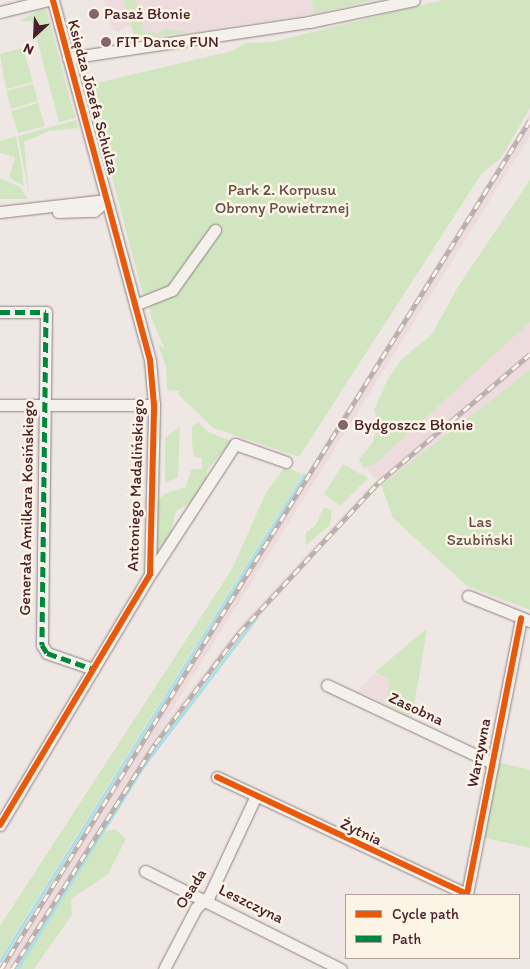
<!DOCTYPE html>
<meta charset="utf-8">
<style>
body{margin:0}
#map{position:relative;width:530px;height:969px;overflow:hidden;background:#efe7e4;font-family:Itim,sans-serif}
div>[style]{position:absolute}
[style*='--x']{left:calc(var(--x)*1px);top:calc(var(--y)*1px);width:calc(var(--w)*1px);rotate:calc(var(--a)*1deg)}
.built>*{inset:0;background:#eddbdd}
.green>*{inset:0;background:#d1e6c0}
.stream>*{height:2.5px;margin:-1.25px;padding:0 1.25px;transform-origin:1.25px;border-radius:1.25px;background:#aae0e7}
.roads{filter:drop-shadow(0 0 1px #8d8182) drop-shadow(0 0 1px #8d8182)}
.minor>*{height:11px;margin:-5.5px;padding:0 5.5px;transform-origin:5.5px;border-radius:5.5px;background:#f4f0eb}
.rail>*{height:4.5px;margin-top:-2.25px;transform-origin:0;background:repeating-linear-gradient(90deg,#fcf5e5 0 8px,#b7afad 0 16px);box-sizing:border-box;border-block:1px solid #b7afad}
.quiet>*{height:5px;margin-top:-2.5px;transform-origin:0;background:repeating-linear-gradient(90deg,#00873e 0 10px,transparent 0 15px)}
.cycleway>*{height:6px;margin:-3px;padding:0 3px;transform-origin:3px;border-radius:3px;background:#e8590c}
.dots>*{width:14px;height:14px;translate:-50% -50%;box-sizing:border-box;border:2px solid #fcf5e5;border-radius:50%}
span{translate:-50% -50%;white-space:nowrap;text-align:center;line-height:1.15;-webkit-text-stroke:5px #fcf5e5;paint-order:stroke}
.poi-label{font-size:16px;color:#4a1f2b}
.left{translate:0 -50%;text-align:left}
.street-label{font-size:16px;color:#4a1f2b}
.park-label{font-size:16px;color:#665049}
.legend{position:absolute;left:345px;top:894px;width:175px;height:65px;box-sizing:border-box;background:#fcf5e5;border:1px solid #b59f9b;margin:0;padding:6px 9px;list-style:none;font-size:15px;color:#4a1f2b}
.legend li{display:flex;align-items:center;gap:10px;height:25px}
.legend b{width:25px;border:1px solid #b59f9b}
.north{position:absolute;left:10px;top:10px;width:50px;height:50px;-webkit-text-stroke:4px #fcf5e5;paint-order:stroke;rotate:205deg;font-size:14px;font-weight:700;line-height:20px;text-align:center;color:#4a1f2b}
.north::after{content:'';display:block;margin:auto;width:18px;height:22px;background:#4a1f2b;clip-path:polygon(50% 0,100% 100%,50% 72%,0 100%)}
</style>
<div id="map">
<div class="built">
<i style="clip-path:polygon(104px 0,312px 0,313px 14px,135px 40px,131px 25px,117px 32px,112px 29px)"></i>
<i style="clip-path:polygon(530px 114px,530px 136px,158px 732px,239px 627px,359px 498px,363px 500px,202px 681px,156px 745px,14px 969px,0 969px)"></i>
<i style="clip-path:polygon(530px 322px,530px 370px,367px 496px,362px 494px,377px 481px,367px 469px)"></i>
<i style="clip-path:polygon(375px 673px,390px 680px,386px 704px,358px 691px)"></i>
</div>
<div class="green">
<i style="clip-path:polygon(124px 0,136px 0,145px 33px,153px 31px,155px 35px,167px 28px,189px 32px,135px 40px)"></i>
<i style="clip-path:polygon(312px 0,375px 0,313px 14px)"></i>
<i style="clip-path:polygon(443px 0,530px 0,530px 108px,501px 158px,482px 173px,299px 457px,213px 428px,178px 394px,180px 391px,167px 390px,166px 367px,158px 344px,165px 350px,151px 317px,149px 298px,144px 299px,111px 173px,105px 169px,88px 85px,232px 51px,245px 43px,272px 42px)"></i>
<i style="clip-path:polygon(43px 8px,47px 11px,75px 118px,59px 122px,32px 21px,19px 21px)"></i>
<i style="clip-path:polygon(23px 48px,33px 82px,6px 89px,0 54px)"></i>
<i style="clip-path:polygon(33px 84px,38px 101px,11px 109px,6px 91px)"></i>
<i style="clip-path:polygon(38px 103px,45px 126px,18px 133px,11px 111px)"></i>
<i style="clip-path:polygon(76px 120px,78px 128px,49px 131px,24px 142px,29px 195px,18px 136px)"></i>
<i style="clip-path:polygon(16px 136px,22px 170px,24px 186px,9px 178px,15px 157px,0 153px,0 141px)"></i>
<i style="clip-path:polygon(0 178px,20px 187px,28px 199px,0 199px)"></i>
<i style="clip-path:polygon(530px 180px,530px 322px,375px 464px,363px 468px,359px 459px,373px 442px,378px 422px,374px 410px,388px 379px,401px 360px,432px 334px,459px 285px)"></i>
<i style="clip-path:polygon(530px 370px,530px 610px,467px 586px,393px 518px,381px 485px)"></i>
<i style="clip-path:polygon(198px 422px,208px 432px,232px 441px,207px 470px,206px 482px,192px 502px,176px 511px,170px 537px,157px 552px,155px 505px,164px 494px,186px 487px,191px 469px,202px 469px,202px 458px,194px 457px,192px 443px,192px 426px)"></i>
<i style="clip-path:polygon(180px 426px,178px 477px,165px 483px,165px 438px)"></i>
<i style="clip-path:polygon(343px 464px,368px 478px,340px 506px,324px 494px)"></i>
<i style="clip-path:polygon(285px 467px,303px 474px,0 958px,0 926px,232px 569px,266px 493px)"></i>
<i style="clip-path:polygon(324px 507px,332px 510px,330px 525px,306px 545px,306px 532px,315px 526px)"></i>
<i style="clip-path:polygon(425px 630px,427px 630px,412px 717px,386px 704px,390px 680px,375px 672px)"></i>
<i style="clip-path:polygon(501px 763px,530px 770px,530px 848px,481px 837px,494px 765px)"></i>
<i style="clip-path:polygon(115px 829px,126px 839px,108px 874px,71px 899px,72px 915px,34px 969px,19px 969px,105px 832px)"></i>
</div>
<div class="stream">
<i style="--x:0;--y:961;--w:573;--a:-57.97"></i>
<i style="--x:17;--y:969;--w:240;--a:-58.1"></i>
<i style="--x:144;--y:765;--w:185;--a:-52.7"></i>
</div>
<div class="roads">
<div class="minor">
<i style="--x:0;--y:12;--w:49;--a:-14"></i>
<i style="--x:68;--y:58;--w:244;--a:-8.5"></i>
<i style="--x:309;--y:22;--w:107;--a:-11.8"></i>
<i style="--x:0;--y:212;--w:107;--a:-6.5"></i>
<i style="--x:58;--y:212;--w:36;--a:-2"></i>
<i style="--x:94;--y:211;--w:16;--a:-40"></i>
<i style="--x:135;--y:305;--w:40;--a:-22"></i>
<i style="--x:172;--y:290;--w:74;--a:-54.4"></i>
<i style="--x:0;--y:312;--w:46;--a:0"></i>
<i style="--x:46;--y:312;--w:333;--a:90.7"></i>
<i style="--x:42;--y:645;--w:9;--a:58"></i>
<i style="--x:47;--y:653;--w:49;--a:19.2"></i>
<i style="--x:0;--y:405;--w:154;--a:0"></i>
<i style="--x:151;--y:573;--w:154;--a:-56.9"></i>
<i style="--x:235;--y:444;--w:54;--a:19.4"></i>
<i style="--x:468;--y:596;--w:67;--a:22"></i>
<i style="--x:327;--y:685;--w:181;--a:25.2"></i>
<i style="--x:217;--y:777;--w:276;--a:25.1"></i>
<i style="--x:467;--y:894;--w:281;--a:-78.9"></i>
<i style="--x:0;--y:825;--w:292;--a:-59.1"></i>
<i style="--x:150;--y:574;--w:169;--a:-88.6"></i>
<i style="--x:154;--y:405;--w:45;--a:-95.1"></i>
<i style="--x:150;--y:360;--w:373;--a:-105.1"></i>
<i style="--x:145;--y:871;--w:219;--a:26.6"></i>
<i style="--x:164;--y:969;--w:69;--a:-62.3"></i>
<i style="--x:196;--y:908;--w:18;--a:-43"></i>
<i style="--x:209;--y:896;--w:108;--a:-64.9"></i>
</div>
</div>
<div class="rail">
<i style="--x:1;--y:969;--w:1000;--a:-58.07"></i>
<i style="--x:12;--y:969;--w:267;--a:-57.6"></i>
<i style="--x:155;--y:744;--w:139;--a:-52.9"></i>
<i style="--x:239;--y:633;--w:205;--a:-47.2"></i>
<i style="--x:378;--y:483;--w:199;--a:-40.3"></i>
</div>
<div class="quiet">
<i style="--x:0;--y:312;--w:46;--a:0"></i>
<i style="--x:46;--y:312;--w:333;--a:90.7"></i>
<i style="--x:42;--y:645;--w:9;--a:58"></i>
<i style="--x:47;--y:653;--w:49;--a:19.2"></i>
</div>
<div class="cycleway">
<i style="--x:217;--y:777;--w:276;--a:25.1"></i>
<i style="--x:467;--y:894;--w:281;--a:-78.9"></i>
<i style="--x:0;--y:825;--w:292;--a:-59.1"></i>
<i style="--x:150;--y:574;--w:169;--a:-88.6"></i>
<i style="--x:154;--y:405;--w:45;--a:-95.1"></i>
<i style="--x:150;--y:360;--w:373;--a:-105.1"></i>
</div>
<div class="dots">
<i style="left:94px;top:14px;background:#84656c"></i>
<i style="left:106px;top:42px;background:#84656c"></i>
<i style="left:343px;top:425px;background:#84656c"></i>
</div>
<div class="poi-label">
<span class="left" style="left:104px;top:14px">Pasaż Błonie</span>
<span class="left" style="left:116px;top:42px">FIT Dance FUN</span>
<span class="left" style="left:354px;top:425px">Bydgoszcz Błonie</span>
</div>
<div class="street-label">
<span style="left:93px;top:97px;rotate:75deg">Księdza Józefa Schulza</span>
<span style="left:136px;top:485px;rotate:-88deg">Antoniego Madalińskiego</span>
<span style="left:27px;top:508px;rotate:-89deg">Generała Amilkara Kosińskiego</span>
<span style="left:416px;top:709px;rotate:25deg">Zasobna</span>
<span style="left:479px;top:753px;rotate:-79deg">Warzywna</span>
<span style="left:361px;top:832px;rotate:25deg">Żytnia</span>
<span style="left:191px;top:889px;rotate:-58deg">Osada</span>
<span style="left:251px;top:904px;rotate:26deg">Leszczyna</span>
</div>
<div class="park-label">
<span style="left:282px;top:199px">Park 2. Korpusu<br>Obrony Powietrznej</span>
<span style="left:480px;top:531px">Las<br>Szubiński</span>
</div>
<ul class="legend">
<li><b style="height:6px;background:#e8590c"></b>Cycle path</li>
<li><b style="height:6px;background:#00873e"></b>Path</li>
</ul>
<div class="north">N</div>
</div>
